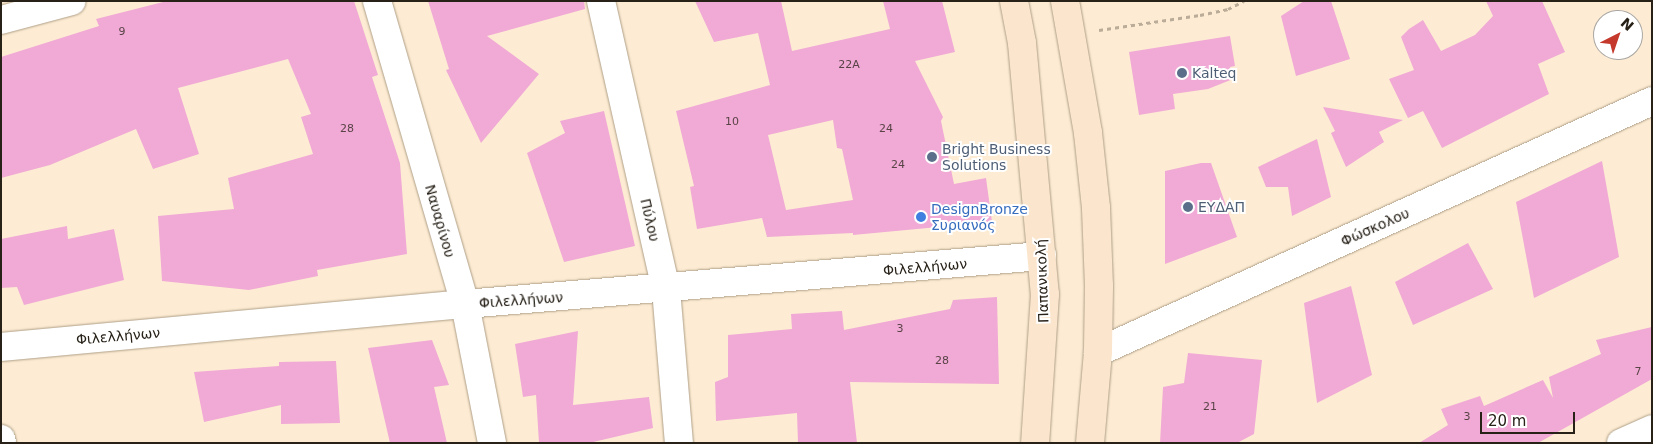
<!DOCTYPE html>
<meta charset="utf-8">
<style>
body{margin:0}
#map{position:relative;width:1653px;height:444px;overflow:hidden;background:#fdecd3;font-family:"DejaVu Sans",sans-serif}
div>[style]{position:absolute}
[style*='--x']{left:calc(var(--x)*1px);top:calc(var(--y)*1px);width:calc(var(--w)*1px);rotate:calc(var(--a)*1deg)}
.building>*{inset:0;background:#f0aad5}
.path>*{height:3px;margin-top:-1.5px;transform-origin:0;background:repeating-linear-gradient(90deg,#baac98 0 4px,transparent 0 8px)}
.roads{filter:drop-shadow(0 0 1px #af9f88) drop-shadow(0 0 1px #af9f88)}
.minor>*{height:28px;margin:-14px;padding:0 14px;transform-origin:14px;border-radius:14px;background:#fff}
.tertiary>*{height:28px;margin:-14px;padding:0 14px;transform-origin:14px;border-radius:14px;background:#fff}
.secondary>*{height:28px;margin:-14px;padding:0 14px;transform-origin:14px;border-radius:14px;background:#fbe6cd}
.dots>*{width:14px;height:14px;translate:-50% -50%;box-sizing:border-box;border:2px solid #fff;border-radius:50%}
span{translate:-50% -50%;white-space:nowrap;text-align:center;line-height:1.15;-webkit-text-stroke:4px #fff;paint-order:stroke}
.number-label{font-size:11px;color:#594347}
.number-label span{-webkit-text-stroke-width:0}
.service-label{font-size:14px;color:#4e5e75}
.left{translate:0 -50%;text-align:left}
.shop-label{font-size:14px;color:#366cbe}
.street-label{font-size:14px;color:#272118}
.frame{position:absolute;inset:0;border:2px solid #272118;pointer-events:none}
.north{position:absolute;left:1593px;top:10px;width:50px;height:50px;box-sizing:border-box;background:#fff;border:1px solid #a9a6a3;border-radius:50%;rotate:41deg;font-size:14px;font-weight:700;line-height:20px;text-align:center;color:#272118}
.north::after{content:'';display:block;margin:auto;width:18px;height:22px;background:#c5382c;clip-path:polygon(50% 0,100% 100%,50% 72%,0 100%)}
.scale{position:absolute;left:1480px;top:412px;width:95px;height:22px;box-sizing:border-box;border:2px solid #272118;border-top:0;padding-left:6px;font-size:15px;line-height:18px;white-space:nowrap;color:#272118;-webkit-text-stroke:4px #fff;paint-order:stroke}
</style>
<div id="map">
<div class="building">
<i style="clip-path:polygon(167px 1px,354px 1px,378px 75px,372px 77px,400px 163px,407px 254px,317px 270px,318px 276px,249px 290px,162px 281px,158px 216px,234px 209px,228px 178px,313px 154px,301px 117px,311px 114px,288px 59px,178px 88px,199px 154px,153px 169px,136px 129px,50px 165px,1px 178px,1px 57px,99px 26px,96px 19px)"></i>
<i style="clip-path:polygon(428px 1px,584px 1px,585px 9px,487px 36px,539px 74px,481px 143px,446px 70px,449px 69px)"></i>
<i style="clip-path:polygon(evenodd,695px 1px,781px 1px,792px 51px,890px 29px,883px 1px,942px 1px,955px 52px,915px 61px,943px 117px,941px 121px,954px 184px,986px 178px,992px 222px,853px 235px,853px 233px,767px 237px,762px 218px,697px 229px,690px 187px,694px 186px,676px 111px,770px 85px,758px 33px,714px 42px,695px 1px,833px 120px,837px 148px,842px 149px,853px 200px,786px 210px,768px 135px,833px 120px)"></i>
<i style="clip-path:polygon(1304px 1px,1331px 1px,1350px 59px,1296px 76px,1281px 16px)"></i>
<i style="clip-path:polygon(1486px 1px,1542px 1px,1565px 52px,1538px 64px,1549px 94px,1442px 148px,1423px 111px,1408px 118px,1389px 79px,1414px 70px,1401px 37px,1409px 29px,1423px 20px,1441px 51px,1475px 35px,1493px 16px)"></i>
<i style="clip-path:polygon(1230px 36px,1235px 66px,1230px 67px,1233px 79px,1208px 89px,1173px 94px,1175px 109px,1139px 115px,1129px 52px)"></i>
<i style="clip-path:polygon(1323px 107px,1403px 120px,1379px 132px,1384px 142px,1346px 167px,1331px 133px,1335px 131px)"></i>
<i style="clip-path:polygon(604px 111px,635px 246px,564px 262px,527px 153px,565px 133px,560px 121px)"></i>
<i style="clip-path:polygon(1317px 139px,1331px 197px,1292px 216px,1288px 187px,1266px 187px,1258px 167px)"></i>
<i style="clip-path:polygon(1602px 161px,1619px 257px,1534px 298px,1516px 202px)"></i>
<i style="clip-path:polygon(1201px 163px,1211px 163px,1237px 237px,1165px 264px,1165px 171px)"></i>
<i style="clip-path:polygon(67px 226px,68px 239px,114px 229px,124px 280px,24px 305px,17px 287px,1px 288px,1px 239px)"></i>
<i style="clip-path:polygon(1468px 243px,1493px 289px,1413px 325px,1395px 282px)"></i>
<i style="clip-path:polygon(1351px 286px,1372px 375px,1317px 403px,1304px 303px)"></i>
<i style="clip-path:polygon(997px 297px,999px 384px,850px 382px,857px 443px,798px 443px,797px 413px,716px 421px,715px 382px,728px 377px,728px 335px,792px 329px,791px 314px,842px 311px,844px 330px,950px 309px,953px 300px)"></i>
<i style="clip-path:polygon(1652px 327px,1652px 379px,1538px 443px,1419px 443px,1448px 425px,1441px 409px,1480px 396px,1484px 406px,1543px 380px,1553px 398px,1549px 377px,1601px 354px,1596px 340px)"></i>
<i style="clip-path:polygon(578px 331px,573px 405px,649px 397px,653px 428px,589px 443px,539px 443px,536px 395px,523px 397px,515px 344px)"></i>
<i style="clip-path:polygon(432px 340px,449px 385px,434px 387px,447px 443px,390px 443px,368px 348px)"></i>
<i style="clip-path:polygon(1188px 353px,1262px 360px,1254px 434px,1237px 443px,1160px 443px,1163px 387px,1184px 383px)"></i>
<i style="clip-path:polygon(336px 361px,340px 423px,281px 424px,281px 405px,204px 422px,194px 372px,279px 366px,279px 362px)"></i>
</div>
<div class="path">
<i style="--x:1099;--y:30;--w:102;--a:-8.4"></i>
<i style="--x:1200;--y:15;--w:29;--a:-12"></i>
<i style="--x:1228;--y:9;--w:18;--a:-27"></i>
</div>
<div class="roads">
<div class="minor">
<i style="--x:377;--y:1;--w:316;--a:73.8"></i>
<i style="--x:465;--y:304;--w:142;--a:79"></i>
<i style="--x:601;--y:1;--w:295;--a:77.3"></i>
<i style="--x:666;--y:289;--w:155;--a:85.2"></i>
<i style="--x:1;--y:20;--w:73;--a:-15"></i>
<i style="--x:1;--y:347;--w:466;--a:-5.3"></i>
<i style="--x:465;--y:304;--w:579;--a:-4.76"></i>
<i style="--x:1098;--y:352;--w:608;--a:-24.37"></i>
<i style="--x:1;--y:439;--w:4;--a:76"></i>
</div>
<div class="tertiary">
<i style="--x:1621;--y:443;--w:34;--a:-24"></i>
</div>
<div class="secondary">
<i style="--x:1014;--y:1;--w:43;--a:79.2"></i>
<i style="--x:1022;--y:43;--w:252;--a:84.8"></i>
<i style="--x:1045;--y:294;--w:149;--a:93.8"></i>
<i style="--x:1065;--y:1;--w:134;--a:80.1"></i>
<i style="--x:1088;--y:133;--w:75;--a:83.9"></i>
<i style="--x:1096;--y:208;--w:78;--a:87.8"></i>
<i style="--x:1099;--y:286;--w:66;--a:90.9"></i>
<i style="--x:1098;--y:352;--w:91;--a:95"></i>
</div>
</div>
<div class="dots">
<i style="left:1182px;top:73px;background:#5c6f8a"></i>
<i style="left:932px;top:157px;background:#5c6f8a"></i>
<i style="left:1188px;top:207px;background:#5c6f8a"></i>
<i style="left:921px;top:217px;background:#3f7fe0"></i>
</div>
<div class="number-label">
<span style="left:122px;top:32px">9</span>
<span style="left:849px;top:65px">22Α</span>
<span style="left:732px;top:122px">10</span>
<span style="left:347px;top:129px">28</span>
<span style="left:886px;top:129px">24</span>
<span style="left:898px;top:165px">24</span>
<span style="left:900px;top:329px">3</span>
<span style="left:942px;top:361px">28</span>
<span style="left:1638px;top:372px">7</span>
<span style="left:1210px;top:407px">21</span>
<span style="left:1467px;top:417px">3</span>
</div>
<div class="service-label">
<span class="left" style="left:1192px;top:73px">Kalteq</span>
<span class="left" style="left:942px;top:157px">Bright Business<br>Solutions</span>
<span class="left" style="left:1198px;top:207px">ΕΥΔΑΠ</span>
</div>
<div class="shop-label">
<span class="left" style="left:931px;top:217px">DesignBronze<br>Συριανός</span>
</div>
<div class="street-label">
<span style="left:650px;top:220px;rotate:77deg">Πύλου</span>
<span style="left:440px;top:221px;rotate:74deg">Ναυαρίνου</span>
<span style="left:1375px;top:227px;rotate:-24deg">Φώσκολου</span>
<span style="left:925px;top:267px;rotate:-5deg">Φιλελλήνων</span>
<span style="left:1042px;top:281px;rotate:-92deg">Παπανικολή</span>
<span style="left:521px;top:300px;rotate:-4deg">Φιλελλήνων</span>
<span style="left:118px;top:336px;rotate:-5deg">Φιλελλήνων</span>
</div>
<div class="frame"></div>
<div class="north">N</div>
<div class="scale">20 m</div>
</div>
